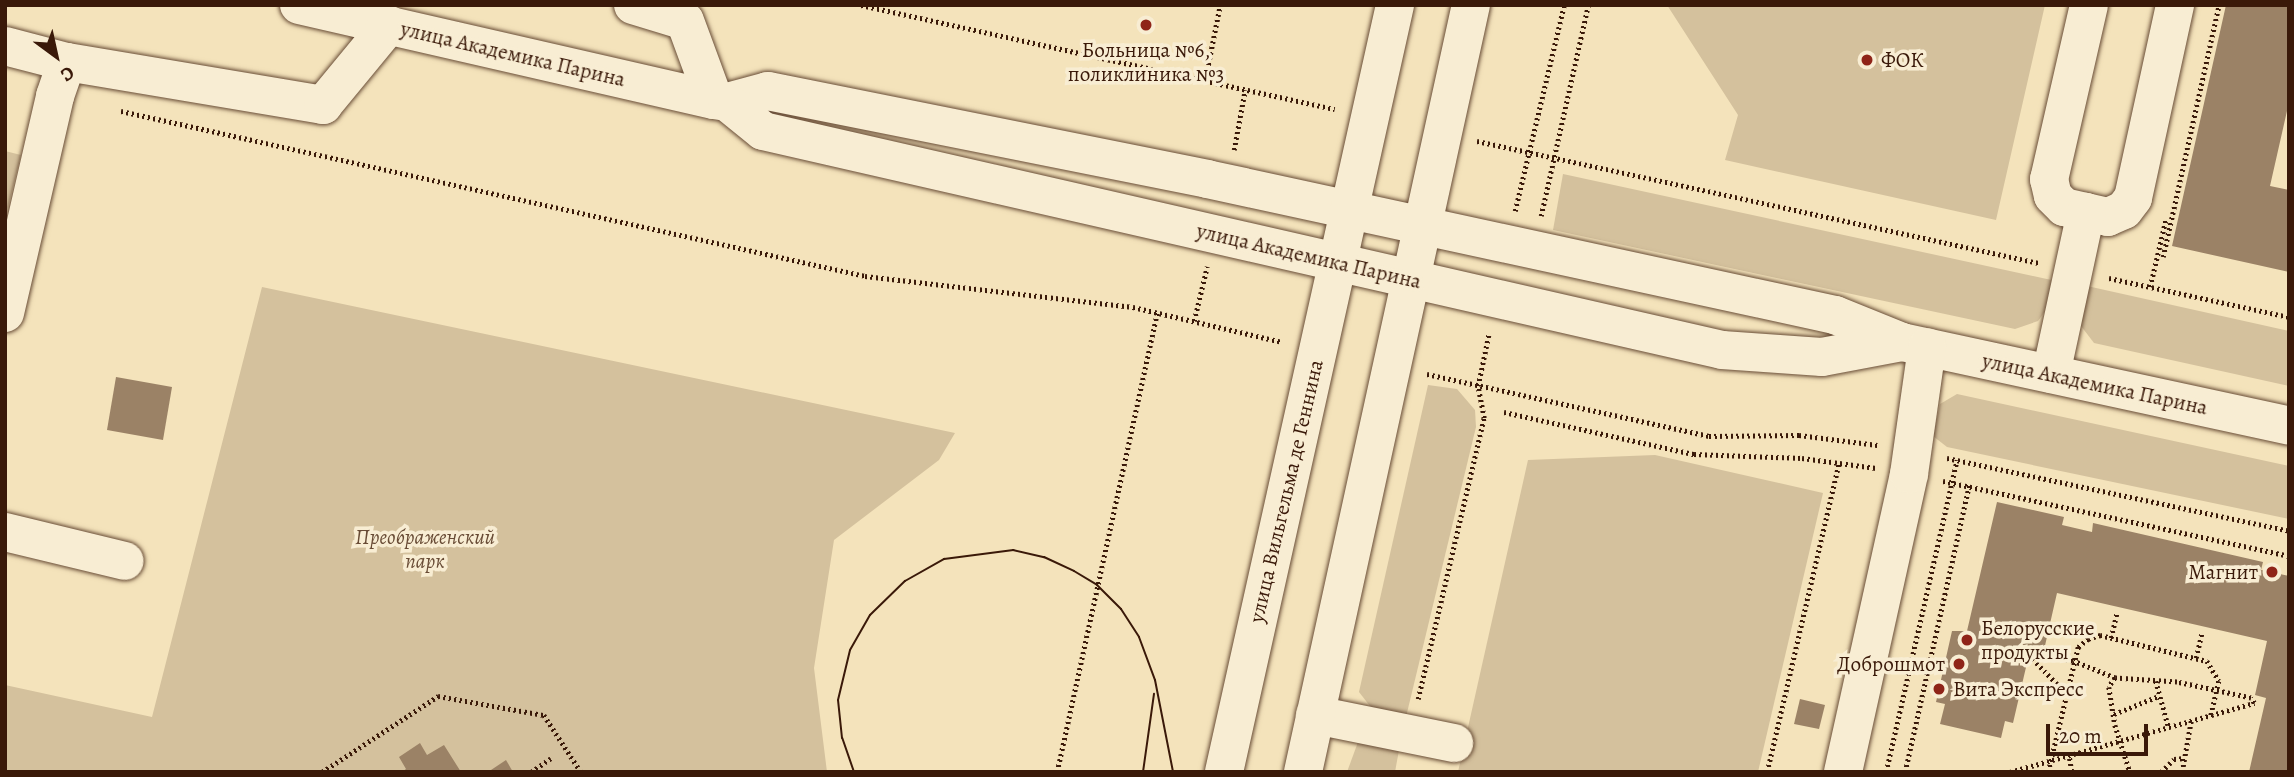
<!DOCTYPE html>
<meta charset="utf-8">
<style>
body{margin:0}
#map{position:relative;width:2294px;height:777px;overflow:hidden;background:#f4e3bb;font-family:Alegreya,serif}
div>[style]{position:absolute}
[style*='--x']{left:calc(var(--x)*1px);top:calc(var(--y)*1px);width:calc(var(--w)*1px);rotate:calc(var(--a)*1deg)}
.green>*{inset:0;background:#d4c19d}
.building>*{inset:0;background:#9b8266}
.path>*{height:4.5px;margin-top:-2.25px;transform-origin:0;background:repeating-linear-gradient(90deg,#3a1909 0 2px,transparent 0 5.5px)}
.roads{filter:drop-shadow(0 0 2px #684c36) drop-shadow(0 0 2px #684c36)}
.minor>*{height:38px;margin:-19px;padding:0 19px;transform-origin:19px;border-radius:19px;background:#f8edd3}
.tram>*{height:2px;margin:-1px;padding:0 1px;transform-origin:1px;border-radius:1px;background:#3a1909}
.dots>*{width:19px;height:19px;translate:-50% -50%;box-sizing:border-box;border:4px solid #f8edd3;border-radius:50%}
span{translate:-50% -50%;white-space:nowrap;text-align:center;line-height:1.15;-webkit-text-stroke:7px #f8edd3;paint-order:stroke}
.poi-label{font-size:21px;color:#3a1909}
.left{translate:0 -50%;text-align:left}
.right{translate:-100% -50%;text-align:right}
.street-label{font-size:21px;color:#3a1909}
.park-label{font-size:21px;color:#684b35;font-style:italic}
.frame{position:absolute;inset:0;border:7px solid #3a1909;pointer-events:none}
.north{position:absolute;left:21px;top:21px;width:70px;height:70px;-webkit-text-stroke:5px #f8edd3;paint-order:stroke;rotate:147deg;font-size:19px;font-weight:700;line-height:28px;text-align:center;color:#3a1909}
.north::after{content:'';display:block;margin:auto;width:24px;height:32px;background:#3a1909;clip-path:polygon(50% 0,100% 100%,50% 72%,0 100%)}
.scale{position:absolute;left:2046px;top:724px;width:102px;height:32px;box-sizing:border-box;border:4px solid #3a1909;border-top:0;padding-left:9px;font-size:21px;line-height:24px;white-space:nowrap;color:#3a1909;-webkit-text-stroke:5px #f8edd3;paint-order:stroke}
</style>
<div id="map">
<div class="green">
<i style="clip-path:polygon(1667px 5px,2045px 5px,1996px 220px,1725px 160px,1738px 115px)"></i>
<i style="clip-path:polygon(5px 151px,21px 155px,5px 219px)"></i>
<i style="clip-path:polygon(1563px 174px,2056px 281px,2049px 306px,2038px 321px,2015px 329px,1553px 230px)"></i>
<i style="clip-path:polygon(2087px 286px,2289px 331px,2289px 386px,2094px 343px,2081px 326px)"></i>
<i style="clip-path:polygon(262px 287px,955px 433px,939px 460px,834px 540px,814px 668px,827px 772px,5px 772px,5px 685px,152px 717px)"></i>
<i style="clip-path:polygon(1428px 385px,1457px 389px,1475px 410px,1476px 427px,1406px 717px,1373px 710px,1359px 692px)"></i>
<i style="clip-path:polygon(1957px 394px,2289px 466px,2289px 519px,1947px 447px,1933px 436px,1940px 404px)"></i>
<i style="clip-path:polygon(1655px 455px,1823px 493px,1758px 772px,1458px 772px,1528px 460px)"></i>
<i style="clip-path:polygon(1358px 742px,1399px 750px,1395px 772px,1347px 772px)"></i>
</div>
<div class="building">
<i style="clip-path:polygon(2226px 5px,2289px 5px,2289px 102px,2270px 186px,2289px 190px,2289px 272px,2172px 246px)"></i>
<i style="clip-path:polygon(116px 377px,172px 387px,163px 440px,107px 430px)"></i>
<i style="clip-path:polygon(1997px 502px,2064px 517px,2062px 525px,2092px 532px,2093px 523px,2263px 562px,2261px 570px,2289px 576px,2289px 772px,2249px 772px,2266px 698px,2255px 695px,2267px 641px,2057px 593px,2044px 650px,2022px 645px,2019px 662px,2027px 663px,2013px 723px,2005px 721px,2001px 738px,1940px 724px,1945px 704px,1936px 702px,1952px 631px,1967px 631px)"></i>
<i style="clip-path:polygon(1800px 699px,1825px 705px,1819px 729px,1794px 724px)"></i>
<i style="clip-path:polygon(420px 743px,427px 755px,444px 745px,461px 772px,402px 772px,406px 769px,399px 757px)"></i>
<i style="clip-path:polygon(506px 760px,513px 772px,488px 772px)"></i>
</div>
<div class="path">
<i style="--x:861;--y:5;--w:485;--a:12.4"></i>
<i style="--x:1205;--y:81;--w:77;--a:-78.8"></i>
<i style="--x:121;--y:111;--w:762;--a:12.5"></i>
<i style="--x:865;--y:276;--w:270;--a:6.6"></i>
<i style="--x:1133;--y:307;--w:153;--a:13.2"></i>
<i style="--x:1477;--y:141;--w:575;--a:12.25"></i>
<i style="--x:1234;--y:150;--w:61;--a:-79.6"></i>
<i style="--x:1515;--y:211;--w:212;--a:-76.6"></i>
<i style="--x:1541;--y:216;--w:216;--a:-77.4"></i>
<i style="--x:2163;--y:257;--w:258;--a:-77.5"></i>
<i style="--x:2109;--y:278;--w:184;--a:12.2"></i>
<i style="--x:2150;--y:287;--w:71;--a:-76.9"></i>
<i style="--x:1194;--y:321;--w:56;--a:-76.5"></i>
<i style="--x:1427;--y:374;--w:289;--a:12.4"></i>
<i style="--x:1709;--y:436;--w:90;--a:-0.6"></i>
<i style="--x:1799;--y:435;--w:79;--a:7.3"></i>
<i style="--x:1504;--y:412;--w:195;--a:12.5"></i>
<i style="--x:1694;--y:454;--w:108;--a:2.1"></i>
<i style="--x:1802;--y:458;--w:75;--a:7.7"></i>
<i style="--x:1947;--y:458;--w:350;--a:12"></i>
<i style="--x:1943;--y:481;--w:354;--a:12.2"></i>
<i style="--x:2111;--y:638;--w:26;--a:-77"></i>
<i style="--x:2196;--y:658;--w:27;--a:-77"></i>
<i style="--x:2115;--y:678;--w:11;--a:124"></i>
<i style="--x:2109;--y:687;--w:38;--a:81"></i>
<i style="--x:2115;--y:725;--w:49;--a:72.3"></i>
<i style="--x:2156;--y:681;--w:46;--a:74.7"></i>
<i style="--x:1418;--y:699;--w:289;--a:-76.8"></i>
<i style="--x:1484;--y:418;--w:33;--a:-101"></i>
<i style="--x:1478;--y:386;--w:54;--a:-78.3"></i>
<i style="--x:2114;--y:714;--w:48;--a:-21.8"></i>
<i style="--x:2069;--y:753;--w:19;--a:81"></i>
<i style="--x:322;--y:772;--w:139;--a:-33.2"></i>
<i style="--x:438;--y:696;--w:108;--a:10.2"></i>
<i style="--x:544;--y:715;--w:68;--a:57"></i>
<i style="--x:531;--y:772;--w:24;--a:-35"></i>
<i style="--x:1057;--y:772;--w:470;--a:-77.7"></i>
<i style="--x:1767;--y:772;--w:318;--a:-76.9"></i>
<i style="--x:1886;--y:772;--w:320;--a:-77.2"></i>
<i style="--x:1905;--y:772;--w:294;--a:-77.4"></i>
<i style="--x:2010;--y:772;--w:254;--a:-15.8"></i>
<i style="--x:2254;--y:703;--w:6;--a:-121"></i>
<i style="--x:2251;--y:698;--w:76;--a:-167.8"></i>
<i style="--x:2177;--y:682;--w:62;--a:-176.3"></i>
<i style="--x:2115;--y:678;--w:45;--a:-158"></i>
<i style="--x:2073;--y:661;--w:49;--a:-168.2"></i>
<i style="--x:2025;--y:651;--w:59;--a:45.7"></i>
<i style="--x:2048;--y:772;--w:129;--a:-76.5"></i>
<i style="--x:2078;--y:647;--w:13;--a:-39"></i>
<i style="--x:2088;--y:639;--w:13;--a:-18"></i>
<i style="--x:2100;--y:635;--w:110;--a:13.7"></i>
<i style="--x:2207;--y:661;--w:23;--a:59"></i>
<i style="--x:2219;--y:681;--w:36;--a:103"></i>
<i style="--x:2161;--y:772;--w:18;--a:-45"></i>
<i style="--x:2174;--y:759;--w:11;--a:-5"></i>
<i style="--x:2182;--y:772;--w:52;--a:-80"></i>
</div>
<div class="roads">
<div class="minor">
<i style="--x:299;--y:5;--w:426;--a:12.9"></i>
<i style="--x:714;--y:100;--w:13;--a:9"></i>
<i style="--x:727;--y:102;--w:42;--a:-15"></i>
<i style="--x:768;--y:91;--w:448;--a:11.3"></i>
<i style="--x:1207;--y:179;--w:643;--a:12.22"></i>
<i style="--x:1835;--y:315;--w:72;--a:21.9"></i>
<i style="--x:1902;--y:342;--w:396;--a:12.2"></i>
<i style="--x:633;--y:5;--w:54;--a:17.1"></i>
<i style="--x:685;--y:21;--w:84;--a:69.8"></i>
<i style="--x:2089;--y:5;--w:179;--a:102.9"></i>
<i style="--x:2049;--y:179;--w:17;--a:77"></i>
<i style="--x:2053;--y:196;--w:16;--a:45"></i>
<i style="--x:2064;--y:207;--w:45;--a:12.8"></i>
<i style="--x:2108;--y:217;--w:17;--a:-24"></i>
<i style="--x:2124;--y:210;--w:15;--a:-53"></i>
<i style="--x:2133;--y:198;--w:198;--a:-77.7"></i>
<i style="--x:5;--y:46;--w:64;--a:14.5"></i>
<i style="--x:67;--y:62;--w:260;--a:9.5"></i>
<i style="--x:323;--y:105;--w:104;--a:-50.5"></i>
<i style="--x:727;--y:102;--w:46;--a:38.9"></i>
<i style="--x:763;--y:131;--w:984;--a:12.86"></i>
<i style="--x:1722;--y:350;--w:100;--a:4"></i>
<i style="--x:1822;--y:357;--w:81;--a:-10.6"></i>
<i style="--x:5;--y:313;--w:223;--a:-77"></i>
<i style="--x:55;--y:96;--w:36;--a:-71"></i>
<i style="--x:2051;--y:374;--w:166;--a:-77.8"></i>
<i style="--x:5;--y:532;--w:123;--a:13.6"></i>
<i style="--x:1315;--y:715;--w:142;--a:11.4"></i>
<i style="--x:1224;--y:772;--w:786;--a:-77.43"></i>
<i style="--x:1303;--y:772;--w:785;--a:-77.65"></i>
<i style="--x:1843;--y:772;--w:305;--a:-77.5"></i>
<i style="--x:1909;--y:474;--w:128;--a:-81.9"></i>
</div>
</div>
<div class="tram">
<i style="--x:854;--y:772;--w:36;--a:-109"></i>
<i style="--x:842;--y:738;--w:38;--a:-96"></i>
<i style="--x:838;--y:700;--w:51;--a:-76.5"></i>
<i style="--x:850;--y:650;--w:40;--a:-60.3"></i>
<i style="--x:870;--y:615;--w:49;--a:-44.2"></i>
<i style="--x:905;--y:581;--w:45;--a:-29.4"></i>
<i style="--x:944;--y:559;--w:70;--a:-7.4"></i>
<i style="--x:1013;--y:550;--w:32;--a:13"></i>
<i style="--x:1044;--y:557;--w:33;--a:25"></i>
<i style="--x:1074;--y:571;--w:27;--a:31"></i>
<i style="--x:1097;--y:585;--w:34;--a:45"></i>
<i style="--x:1121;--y:609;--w:33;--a:57"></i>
<i style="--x:1139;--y:637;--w:46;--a:69.6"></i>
<i style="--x:1155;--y:680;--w:94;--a:78.9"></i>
<i style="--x:1143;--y:772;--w:79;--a:-82"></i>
</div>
<div class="dots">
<i style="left:1146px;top:25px;background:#8f2418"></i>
<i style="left:1867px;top:60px;background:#8f2418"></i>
<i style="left:2272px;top:572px;background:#8f2418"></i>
<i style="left:1967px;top:640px;background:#8f2418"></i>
<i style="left:1959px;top:664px;background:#8f2418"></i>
<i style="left:1939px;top:689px;background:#8f2418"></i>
</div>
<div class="poi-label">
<span style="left:1146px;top:62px">Больница №6,<br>поликлиника №3</span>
<span class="left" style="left:1881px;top:60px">ФОК</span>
<span class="right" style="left:2258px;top:572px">Магнит</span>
<span class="left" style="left:1981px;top:640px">Белорусские<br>продукты</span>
<span class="right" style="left:1945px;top:664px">Доброшмот</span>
<span class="left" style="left:1953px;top:689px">Вита Экспресс</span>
</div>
<div class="street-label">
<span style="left:513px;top:54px;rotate:13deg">улица Академика Парина</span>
<span style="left:1309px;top:256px;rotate:13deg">улица Академика Парина</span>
<span style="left:2095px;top:384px;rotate:12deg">улица Академика Парина</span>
<span style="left:1286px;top:491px;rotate:-77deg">улица Вильгельма де Геннина</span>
</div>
<div class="park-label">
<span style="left:425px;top:549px">Преображенский<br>парк</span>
</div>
<div class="frame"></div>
<div class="north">С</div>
<div class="scale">20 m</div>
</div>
